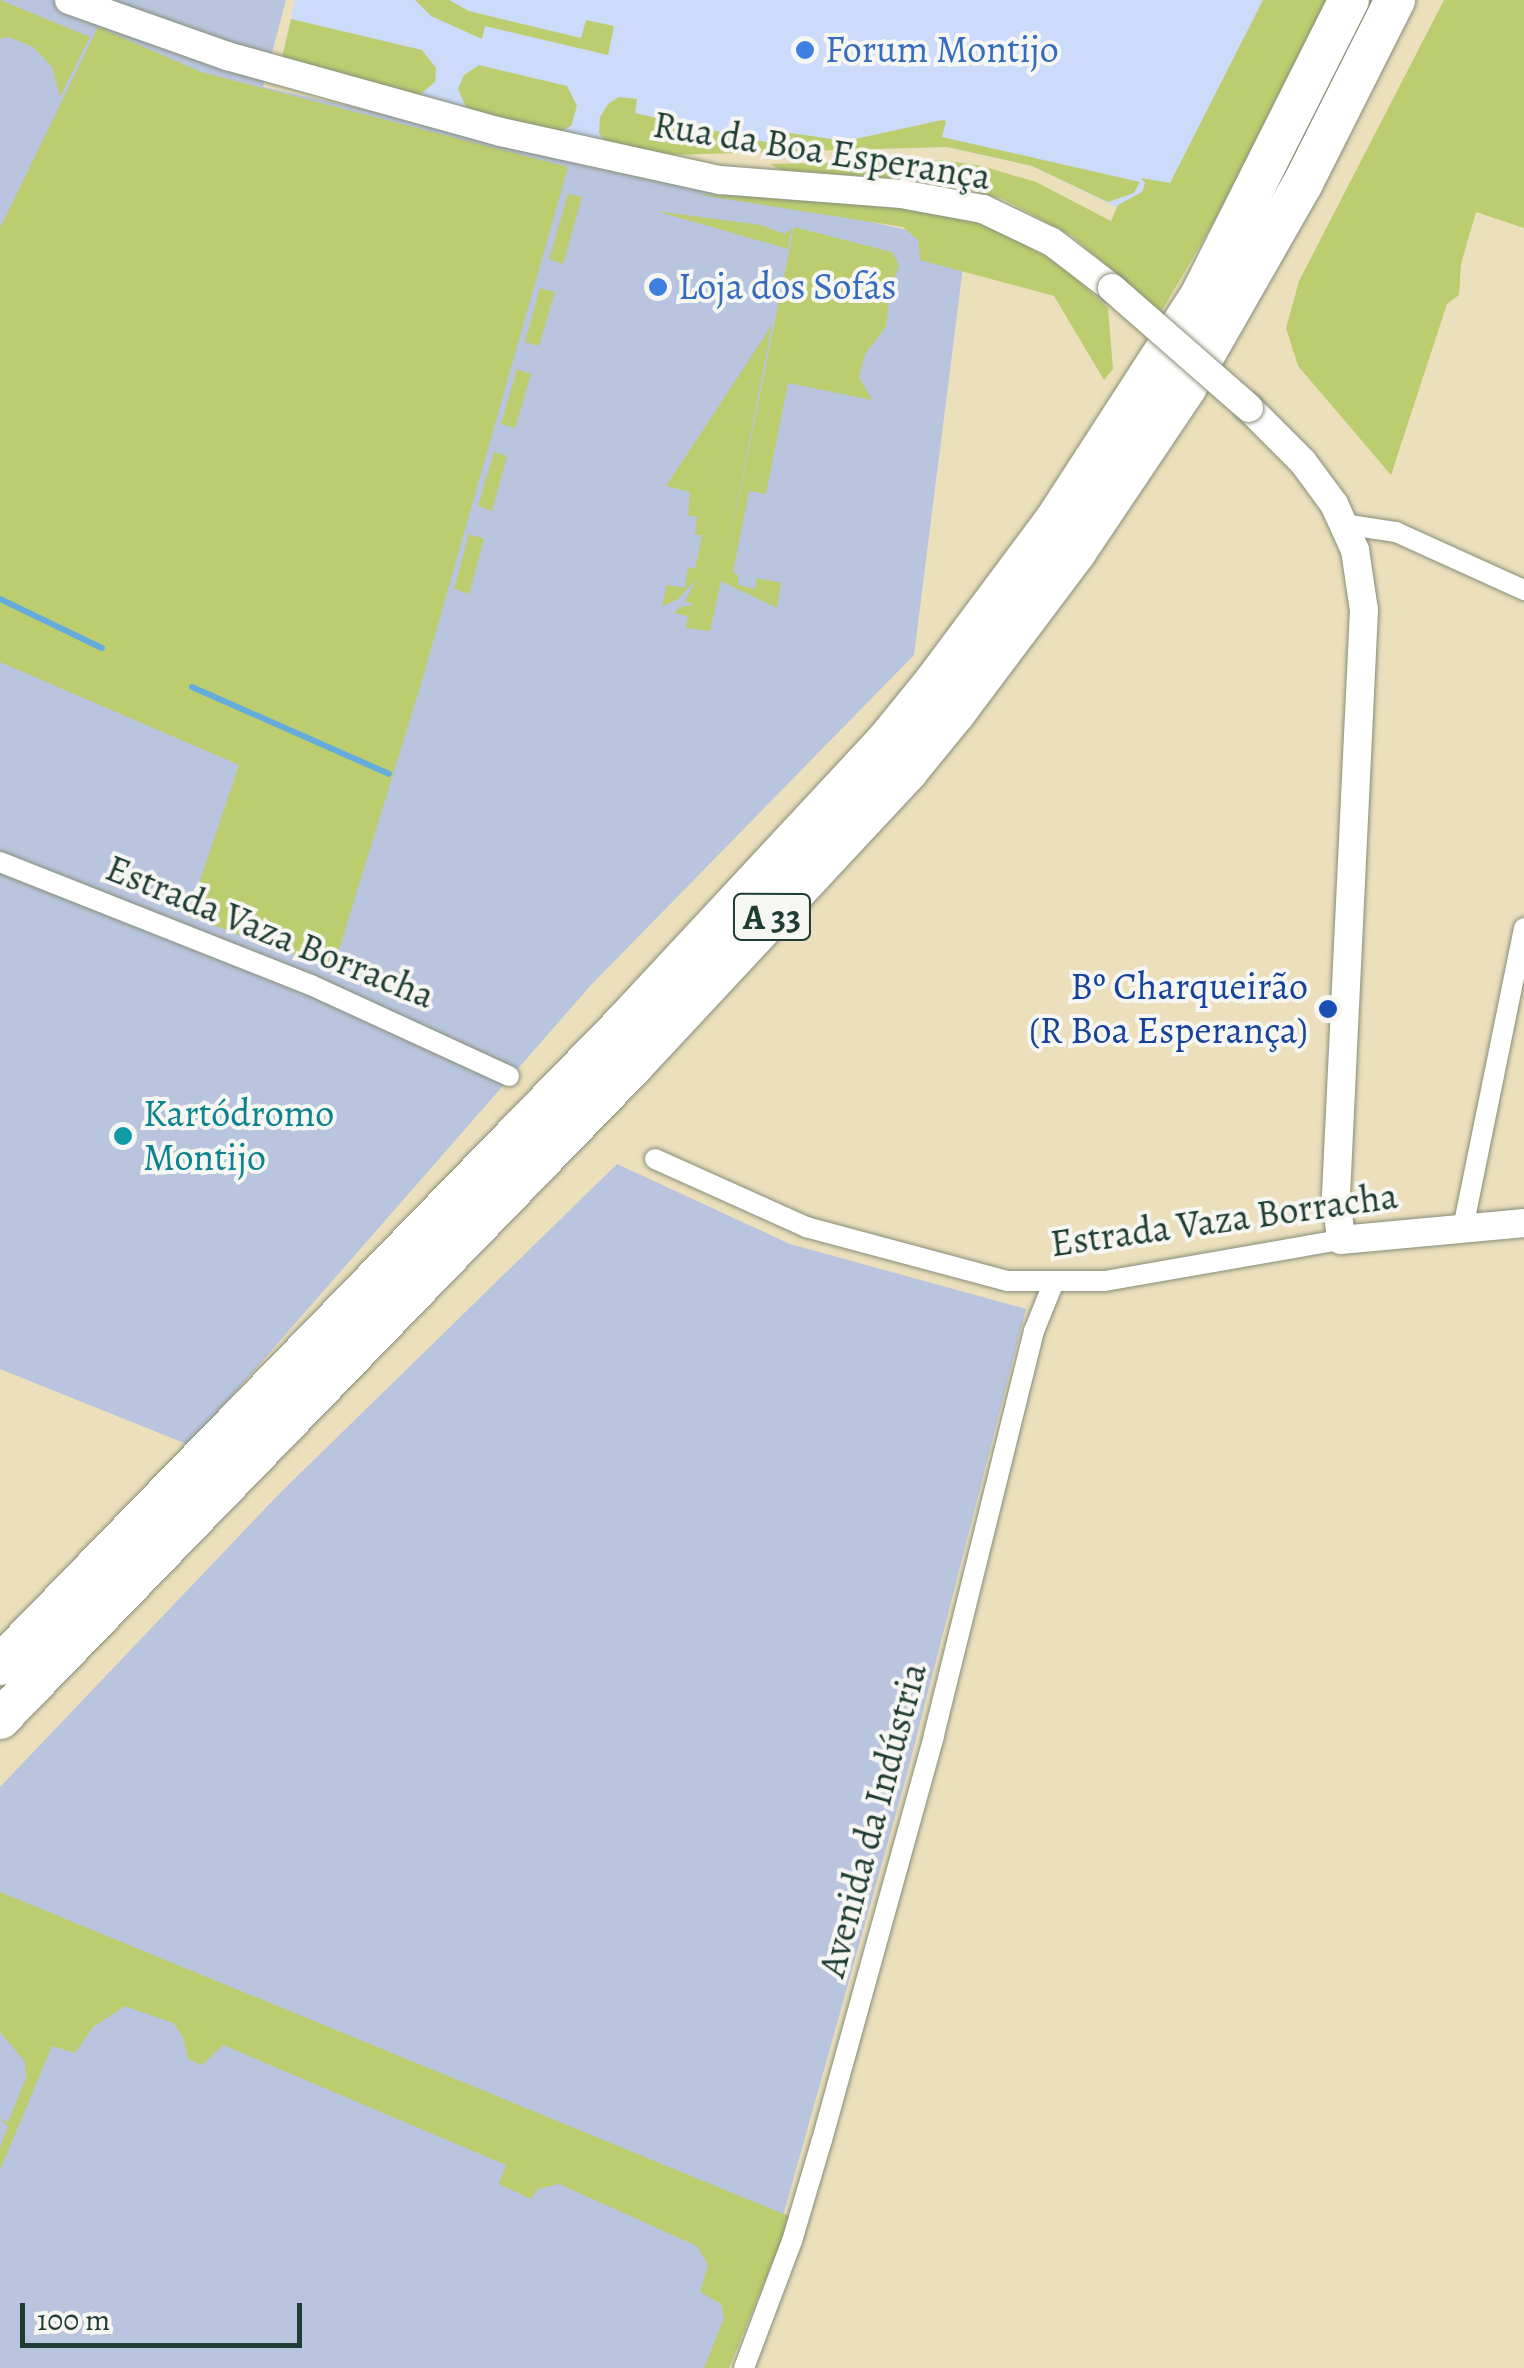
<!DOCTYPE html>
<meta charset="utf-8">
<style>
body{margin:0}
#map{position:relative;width:1524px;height:2368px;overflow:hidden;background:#ebdfbc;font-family:Alegreya,serif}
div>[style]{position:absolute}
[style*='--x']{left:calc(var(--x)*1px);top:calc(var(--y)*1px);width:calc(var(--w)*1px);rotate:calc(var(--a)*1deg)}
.built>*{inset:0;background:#cddbfa}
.industrial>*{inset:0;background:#b9c5de}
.green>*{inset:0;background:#bccd70}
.stream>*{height:6px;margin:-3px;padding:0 3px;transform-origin:3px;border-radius:3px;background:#65acdc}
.roads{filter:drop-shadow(0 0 2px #858e78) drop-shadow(0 0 2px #858e78)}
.minor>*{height:20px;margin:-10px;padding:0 10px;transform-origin:10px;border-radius:10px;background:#fff}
.tertiary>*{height:28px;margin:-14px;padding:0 14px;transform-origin:14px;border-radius:14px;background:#fff}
.motorway>*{height:40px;margin:-20px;padding:0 20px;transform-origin:20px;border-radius:20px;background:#fff}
.bridges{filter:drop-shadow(0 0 2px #858e78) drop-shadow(0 0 2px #858e78)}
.tertiary-bridge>*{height:28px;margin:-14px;padding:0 14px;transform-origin:14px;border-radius:14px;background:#fff}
.dots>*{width:28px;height:28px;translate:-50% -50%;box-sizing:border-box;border:5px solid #f6f6f2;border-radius:50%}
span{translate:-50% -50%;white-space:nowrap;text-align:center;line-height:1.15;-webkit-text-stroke:8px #f6f6f2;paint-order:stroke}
.shield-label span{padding:2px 8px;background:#f6f6f2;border:2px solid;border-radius:8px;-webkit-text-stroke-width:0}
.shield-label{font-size:35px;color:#1f3d34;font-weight:700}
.shop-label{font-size:38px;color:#366cbe}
.left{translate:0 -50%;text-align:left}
.street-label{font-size:38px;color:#1f3d34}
.transit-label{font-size:38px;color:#164399}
.right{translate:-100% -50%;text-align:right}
.culture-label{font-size:38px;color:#0d838f}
.scale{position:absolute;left:20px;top:2303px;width:282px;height:45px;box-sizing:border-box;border:5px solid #1f3d34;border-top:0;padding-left:12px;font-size:30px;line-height:35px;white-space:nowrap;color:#1f3d34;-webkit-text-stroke:8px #f6f6f2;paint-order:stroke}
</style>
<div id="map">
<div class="built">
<i style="clip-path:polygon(295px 0,1295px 0,1201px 195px,1143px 220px,1032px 166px,947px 147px,628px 155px,281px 62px)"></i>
</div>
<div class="industrial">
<i style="clip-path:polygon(0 0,286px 0,263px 87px,966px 243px,914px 655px,591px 985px,189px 1445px,0 1369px)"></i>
<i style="clip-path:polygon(617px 1164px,790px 1244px,1026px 1309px,907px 1774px,783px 2216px,723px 2368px,0 2368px,0 1787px,279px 1494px)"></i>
</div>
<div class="green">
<i style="clip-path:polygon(0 0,90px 37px,60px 97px,52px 67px,33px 47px,9px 37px,0 39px)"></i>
<i style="clip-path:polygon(415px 0,449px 0,469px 11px,581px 38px,586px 20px,614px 26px,608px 55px,485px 26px,482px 39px,431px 16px)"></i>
<i style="clip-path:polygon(1263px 0,1331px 0,1259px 145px,1161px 312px,1072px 236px,1003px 199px,935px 181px,781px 170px,770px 164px,943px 160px,982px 166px,1036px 182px,1111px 221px,1118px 205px,1142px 192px,1145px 183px,1141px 178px,1170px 183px)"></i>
<i style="clip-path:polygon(1444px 0,1524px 0,1524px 228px,1476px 212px,1461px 264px,1459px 295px,1447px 304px,1391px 475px,1298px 366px,1286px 328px,1299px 281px)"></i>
<i style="clip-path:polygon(291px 19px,422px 50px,436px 68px,435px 82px,416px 98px,281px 62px)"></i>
<i style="clip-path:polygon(98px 27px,201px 72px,568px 167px,423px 677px,333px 969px,188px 916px,239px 765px,0 662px,0 228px)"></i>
<i style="clip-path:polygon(479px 65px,567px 86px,577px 106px,571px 126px,553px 136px,467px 109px,458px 89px,464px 75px)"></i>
<i style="clip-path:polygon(619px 97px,637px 99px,635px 113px,779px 145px,783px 132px,846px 141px,942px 120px,946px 121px,942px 137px,1140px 182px,1134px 193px,1108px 202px,1032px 166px,947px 147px,669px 155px,605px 141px,599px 133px,600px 117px,608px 104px)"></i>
<i style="clip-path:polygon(568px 194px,582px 197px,563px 264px,549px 259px)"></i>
<i style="clip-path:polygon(695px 194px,864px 204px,935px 212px,990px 226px,1061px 265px,1108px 308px,1113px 369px,1104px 380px,1054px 296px,920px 260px,918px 240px,903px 227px)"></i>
<i style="clip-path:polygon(656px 211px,761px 225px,785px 234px,792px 228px,788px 249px)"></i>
<i style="clip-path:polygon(794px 227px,892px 252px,899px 265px,890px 291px,886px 327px,865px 354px,859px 377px,872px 400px,788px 383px,766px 494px,749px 491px,733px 572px,738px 575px,738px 585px,755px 589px,757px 578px,781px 583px,777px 608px,721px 581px,710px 631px,686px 628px,688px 616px,674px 613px,680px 607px,694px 605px,685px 601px,696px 580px,677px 600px,662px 606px,667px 585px,685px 588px,688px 567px,695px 569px,702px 535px,695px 535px,697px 517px,688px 515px,690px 492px,666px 486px,772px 325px,724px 571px)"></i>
<i style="clip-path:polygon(540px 288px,555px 292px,539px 346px,525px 342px)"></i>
<i style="clip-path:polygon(517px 369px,531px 374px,515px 428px,501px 424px)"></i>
<i style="clip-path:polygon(494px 452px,507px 456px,492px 511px,478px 506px)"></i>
<i style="clip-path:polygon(469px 534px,484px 539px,469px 594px,454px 589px)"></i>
<i style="clip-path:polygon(0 1892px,791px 2217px,729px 2368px,704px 2368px,724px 2318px,721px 2304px,700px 2292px,708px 2265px,697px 2246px,559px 2184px,538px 2189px,531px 2199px,499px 2184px,506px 2165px,223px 2045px,202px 2065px,188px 2059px,183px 2037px,173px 2023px,125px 2006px,93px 2027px,75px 2053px,52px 2046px,0 2170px,0 2148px,8px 2126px,0 2119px,8px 2122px,26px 2078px,25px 2062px,0 2032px)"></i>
</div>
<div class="stream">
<i style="--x:0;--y:599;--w:113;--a:25.7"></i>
<i style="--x:192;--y:687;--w:215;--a:23.8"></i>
</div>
<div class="roads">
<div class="minor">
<i style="--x:1343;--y:524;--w:54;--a:8.6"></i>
<i style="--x:1396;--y:532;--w:141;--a:24.4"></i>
<i style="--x:0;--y:862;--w:334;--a:21.6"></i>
<i style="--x:311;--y:985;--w:218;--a:24.7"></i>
<i style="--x:655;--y:1159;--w:166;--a:24.2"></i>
<i style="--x:806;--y:1227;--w:208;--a:15"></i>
<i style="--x:1007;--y:1281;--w:98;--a:0"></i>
<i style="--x:1105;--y:1281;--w:240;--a:-9.9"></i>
<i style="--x:1463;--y:1228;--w:306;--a:-78.5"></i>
<i style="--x:744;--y:2368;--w:136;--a:-69.3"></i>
<i style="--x:792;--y:2241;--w:105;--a:-73.5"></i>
<i style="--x:822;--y:2140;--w:420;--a:-74.5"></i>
<i style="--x:934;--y:1735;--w:416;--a:-76.1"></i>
<i style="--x:1034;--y:1331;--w:51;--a:-68"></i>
</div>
<div class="tertiary">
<i style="--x:69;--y:0;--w:168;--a:19.5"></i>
<i style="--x:227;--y:56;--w:284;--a:15.5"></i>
<i style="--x:501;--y:132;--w:224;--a:12.4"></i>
<i style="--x:720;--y:180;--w:182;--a:4.4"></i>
<i style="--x:901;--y:194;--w:83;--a:10.4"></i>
<i style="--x:983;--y:209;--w:76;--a:25.6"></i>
<i style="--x:1052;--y:242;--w:76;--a:37.5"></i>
<i style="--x:1249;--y:408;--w:76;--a:45"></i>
<i style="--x:1303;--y:462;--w:52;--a:53.6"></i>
<i style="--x:1334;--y:504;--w:51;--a:65.5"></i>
<i style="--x:1355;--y:550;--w:61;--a:81.5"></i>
<i style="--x:1364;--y:610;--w:586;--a:92.74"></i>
<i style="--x:1336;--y:1195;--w:45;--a:83.7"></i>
<i style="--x:1341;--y:1240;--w:184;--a:-5.3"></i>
</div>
<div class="motorway">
<i style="--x:0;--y:1665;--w:897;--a:-45.81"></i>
<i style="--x:625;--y:1022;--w:385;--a:-47.1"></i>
<i style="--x:887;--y:740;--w:76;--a:-50.9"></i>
<i style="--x:935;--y:681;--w:201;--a:-53.3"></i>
<i style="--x:1055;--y:520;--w:269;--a:-57.1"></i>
<i style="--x:1201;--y:294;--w:329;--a:-63.3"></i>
<i style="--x:0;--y:1719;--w:909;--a:-45.89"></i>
<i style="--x:633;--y:1066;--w:402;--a:-47"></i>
<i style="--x:907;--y:772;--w:77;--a:-50.8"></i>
<i style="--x:956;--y:712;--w:200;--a:-53.1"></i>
<i style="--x:1076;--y:552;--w:197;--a:-56.1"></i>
<i style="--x:1186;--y:388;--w:236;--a:-60.3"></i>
<i style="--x:1303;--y:183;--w:205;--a:-63.3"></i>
</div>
</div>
<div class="bridges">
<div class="tertiary-bridge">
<i style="--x:1112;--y:288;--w:182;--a:41.2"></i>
</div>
</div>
<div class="dots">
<i style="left:805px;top:50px;background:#3f7fe0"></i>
<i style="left:658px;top:287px;background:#3f7fe0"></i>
<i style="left:1328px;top:1009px;background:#1a4fb4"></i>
<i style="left:123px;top:1136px;background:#0f9aa8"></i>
</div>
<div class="shield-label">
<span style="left:772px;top:917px">A 33</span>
</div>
<div class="shop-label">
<span class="left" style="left:825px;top:50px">Forum Montijo</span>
<span class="left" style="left:678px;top:287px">Loja dos Sofás</span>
</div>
<div class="street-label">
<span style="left:822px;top:151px;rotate:9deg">Rua da Boa Esperança</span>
<span style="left:270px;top:932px;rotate:22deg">Estrada Vaza Borracha</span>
<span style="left:1224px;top:1220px;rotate:-8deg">Estrada Vaza Borracha</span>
<span style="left:873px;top:1820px;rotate:-75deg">Avenida da Indústria</span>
</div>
<div class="transit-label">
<span class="right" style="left:1308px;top:1009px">Bº Charqueirão<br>(R Boa Esperança)</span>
</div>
<div class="culture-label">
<span class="left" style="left:143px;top:1136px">Kartódromo<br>Montijo</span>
</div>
<div class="scale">100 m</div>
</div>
